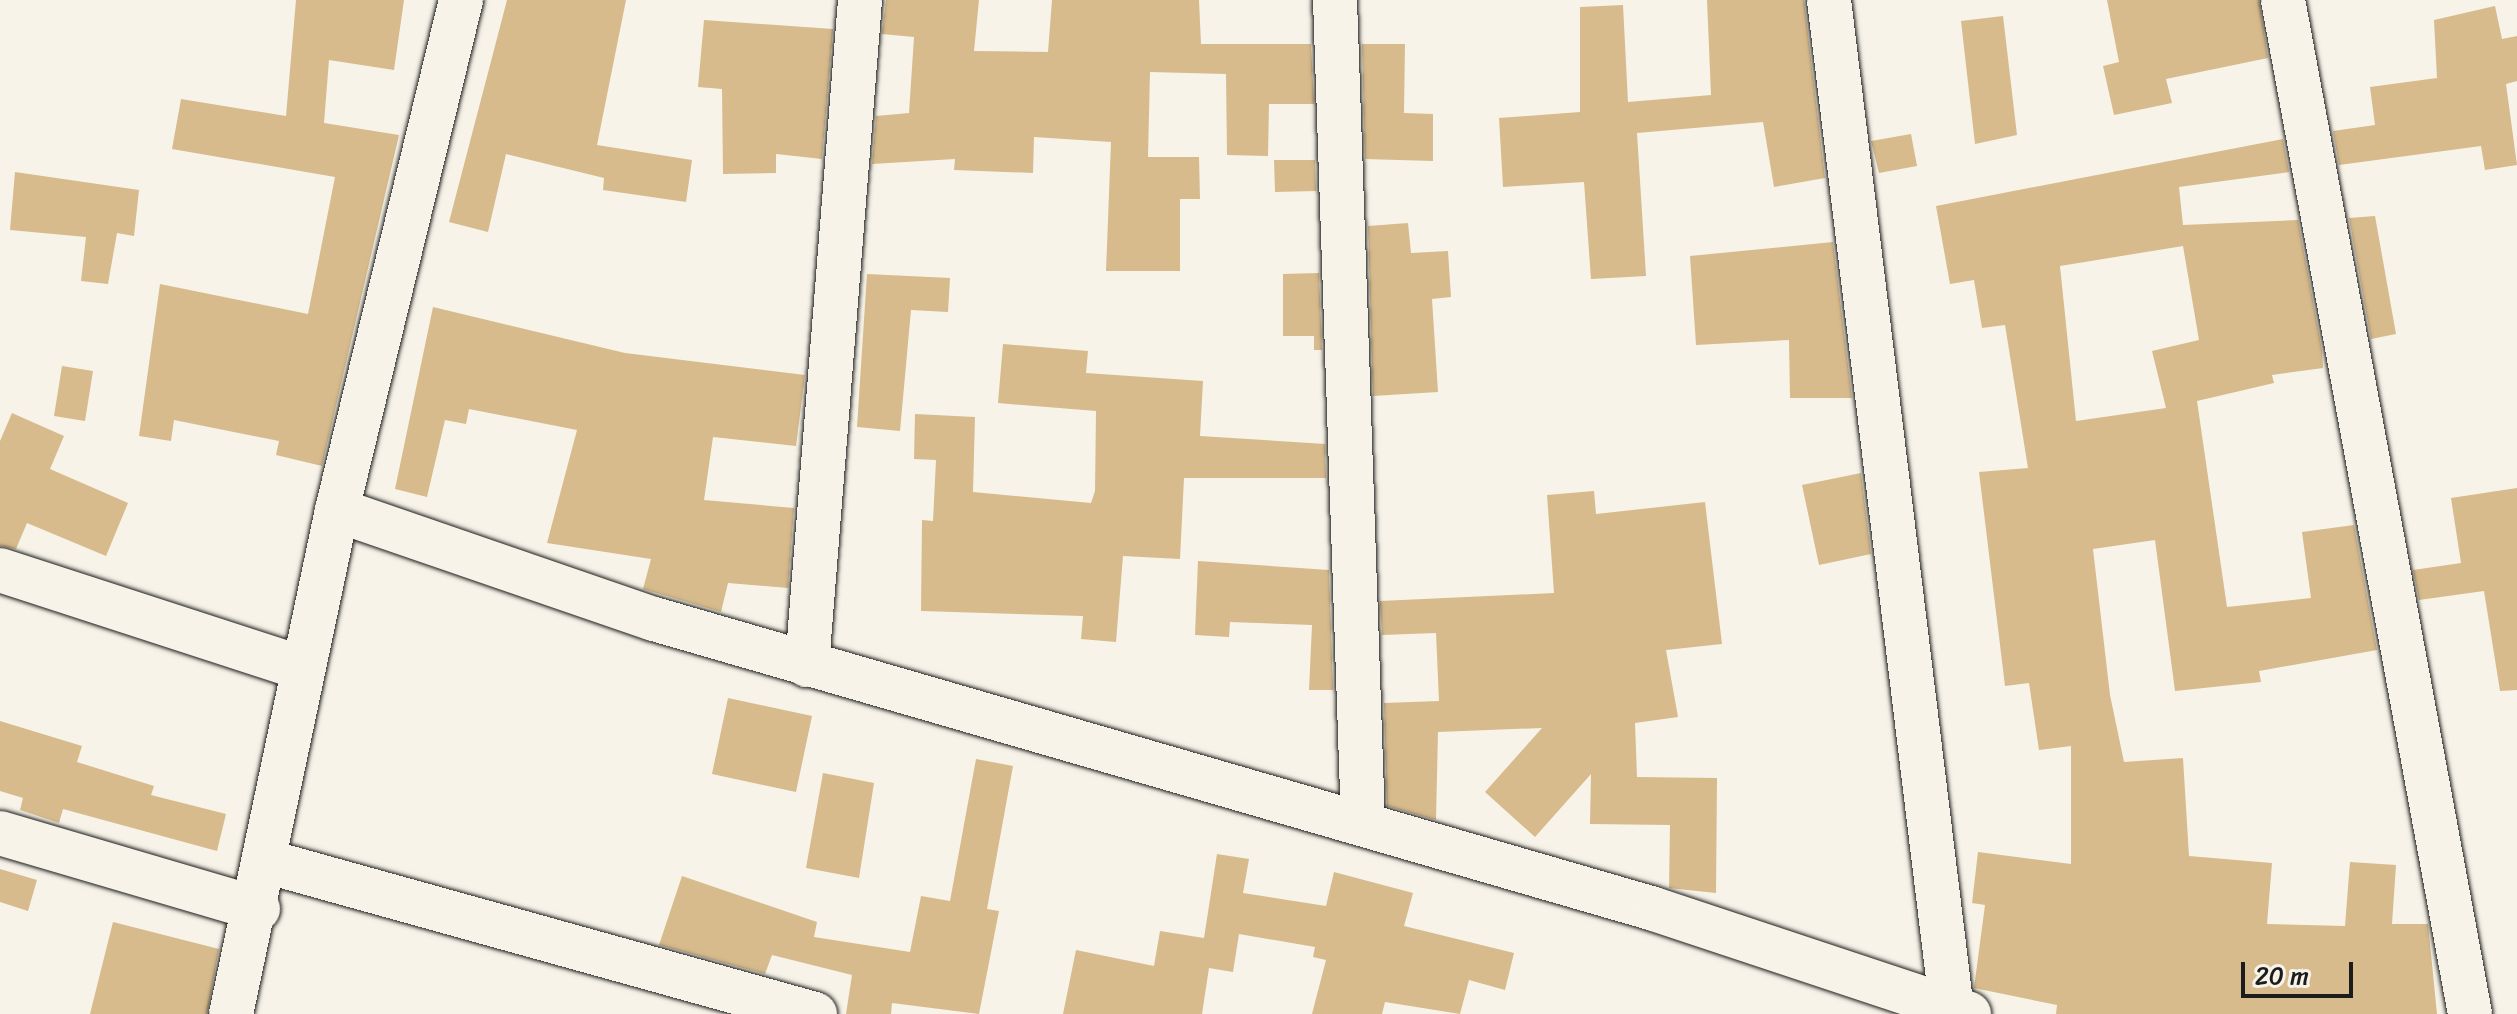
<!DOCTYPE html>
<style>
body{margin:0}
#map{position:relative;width:2517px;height:1014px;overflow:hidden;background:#f7f3e8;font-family:Sriracha,sans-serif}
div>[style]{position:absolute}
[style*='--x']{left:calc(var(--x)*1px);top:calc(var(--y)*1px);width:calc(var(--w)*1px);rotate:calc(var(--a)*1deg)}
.building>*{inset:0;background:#d7bb8c}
.roads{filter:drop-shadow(0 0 2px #1c1c1c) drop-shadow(0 0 2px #1c1c1c)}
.minor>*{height:44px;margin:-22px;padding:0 22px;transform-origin:22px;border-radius:22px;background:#f7f3e8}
span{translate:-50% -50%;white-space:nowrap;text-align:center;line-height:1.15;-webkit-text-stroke:6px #f7f3e8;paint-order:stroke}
.scale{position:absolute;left:2241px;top:962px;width:112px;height:36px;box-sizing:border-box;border:4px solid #1c1c1c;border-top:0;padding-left:10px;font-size:24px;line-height:28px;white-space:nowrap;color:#1c1c1c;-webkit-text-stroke:6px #f7f3e8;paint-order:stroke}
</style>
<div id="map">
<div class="building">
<i style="clip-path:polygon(296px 0,404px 0,394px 70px,329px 60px,324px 123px,399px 135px,322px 466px,276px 455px,279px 441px,174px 420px,171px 441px,139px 436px,160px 284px,308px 314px,335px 177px,172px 149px,181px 99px,286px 116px)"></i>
<i style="clip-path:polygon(507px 0,626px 0,597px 145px,692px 160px,686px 202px,603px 190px,604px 178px,506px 154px,488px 232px,449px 222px)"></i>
<i style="clip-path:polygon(886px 0,979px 0,974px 51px,1048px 52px,1052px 0,1199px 0,1201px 44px,1311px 44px,1314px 104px,1269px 104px,1268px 156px,1227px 155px,1226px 74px,1150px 72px,1148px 157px,1199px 157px,1200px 199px,1180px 199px,1180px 271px,1106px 271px,1111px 142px,1034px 137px,1033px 173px,954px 170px,955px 159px,872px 164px,876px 116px,909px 113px,914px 37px,882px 34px)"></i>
<i style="clip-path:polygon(1707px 0,1804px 0,1825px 178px,1774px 187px,1763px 122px,1637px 133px,1646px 276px,1591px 279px,1584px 182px,1503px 187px,1499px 118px,1580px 112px,1580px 7px,1623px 5px,1628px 102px,1711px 95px)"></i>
<i style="clip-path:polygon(2107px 0,2259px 0,2268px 58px,2166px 79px,2172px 103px,2114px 115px,2103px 66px,2119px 62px)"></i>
<i style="clip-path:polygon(2495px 6px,2502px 39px,2517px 36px,2517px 81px,2506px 84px,2517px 165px,2485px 170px,2481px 146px,2339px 165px,2333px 131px,2375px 125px,2370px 87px,2437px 78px,2434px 20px)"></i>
<i style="clip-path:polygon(2003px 16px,2017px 135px,1975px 144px,1961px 21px)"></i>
<i style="clip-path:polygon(704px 20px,833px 29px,822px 159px,776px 154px,776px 173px,723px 174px,722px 89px,698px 87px)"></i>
<i style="clip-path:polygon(1362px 44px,1405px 44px,1404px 113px,1433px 114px,1433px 161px,1365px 159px)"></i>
<i style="clip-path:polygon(1911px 134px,1917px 166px,1879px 173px,1871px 141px)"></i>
<i style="clip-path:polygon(evenodd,2283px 139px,2289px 172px,2179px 187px,2183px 225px,2298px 220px,2322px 350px,2323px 368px,2272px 375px,2274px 383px,2197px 401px,2227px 607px,2311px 598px,2302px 532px,2354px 525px,2377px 650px,2259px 671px,2261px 682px,2175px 691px,2155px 540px,2093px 549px,2110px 695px,2124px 762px,2183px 758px,2189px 856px,2272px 863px,2267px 924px,2345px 926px,2350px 862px,2396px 865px,2392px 924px,2428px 924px,2437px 1014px,2056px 1014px,2057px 1005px,1974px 988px,1985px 905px,1972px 903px,1978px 852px,2071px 864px,2071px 746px,2039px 750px,2029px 683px,2005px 686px,1979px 472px,2028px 468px,2005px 325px,1982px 328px,1974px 280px,1950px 284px,1936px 206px,2283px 139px,2183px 246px,2199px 340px,2152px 351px,2166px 408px,2076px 421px,2060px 266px,2183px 246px)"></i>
<i style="clip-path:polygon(1274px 160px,1315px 160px,1316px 191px,1275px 192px)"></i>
<i style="clip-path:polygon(15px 172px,139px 190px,134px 236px,117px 233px,108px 284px,81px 281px,86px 237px,10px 230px)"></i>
<i style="clip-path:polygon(2375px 216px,2396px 334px,2371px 339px,2349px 218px)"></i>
<i style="clip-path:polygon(1408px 223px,1411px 253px,1448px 251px,1451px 297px,1432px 299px,1438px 392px,1373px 396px,1368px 226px)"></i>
<i style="clip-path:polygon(1833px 242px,1852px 398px,1790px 398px,1789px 340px,1696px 345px,1690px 256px)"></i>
<i style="clip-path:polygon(1319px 273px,1322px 350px,1314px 350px,1314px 336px,1283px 336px,1283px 274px)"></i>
<i style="clip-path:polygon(867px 274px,950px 278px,948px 312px,911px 310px,900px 431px,857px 427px)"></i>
<i style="clip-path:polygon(433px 307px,625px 353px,805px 375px,796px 446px,713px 437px,704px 500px,794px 508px,788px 588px,728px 583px,721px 612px,643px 589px,651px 559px,547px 543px,577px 430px,469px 409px,466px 424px,445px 420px,427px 497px,395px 489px)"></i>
<i style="clip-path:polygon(1003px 344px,1088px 351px,1086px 373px,1203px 381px,1200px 436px,1325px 444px,1326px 478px,1184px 478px,1180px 559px,1123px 556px,1116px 642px,1081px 639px,1083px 616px,921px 611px,922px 520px,933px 521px,936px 460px,914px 459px,915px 414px,975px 417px,973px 492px,1091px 503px,1095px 491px,1096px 411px,998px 403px)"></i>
<i style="clip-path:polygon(62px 366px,93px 371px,85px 421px,54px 416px)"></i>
<i style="clip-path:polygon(12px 413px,64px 436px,50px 469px,128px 503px,106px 556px,27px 523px,16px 549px,0 546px,0 441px)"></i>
<i style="clip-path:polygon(1861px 473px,1871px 554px,1819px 565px,1802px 485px)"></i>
<i style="clip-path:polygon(2517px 488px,2517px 690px,2500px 691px,2484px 591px,2419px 600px,2413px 570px,2461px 563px,2451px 498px)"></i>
<i style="clip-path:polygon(1594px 491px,1596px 514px,1705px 502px,1722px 644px,1666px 650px,1678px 717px,1635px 723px,1637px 777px,1717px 778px,1716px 893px,1669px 888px,1670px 825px,1590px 824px,1591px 774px,1535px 837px,1485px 792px,1542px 728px,1438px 732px,1436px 820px,1387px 806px,1384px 703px,1439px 701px,1436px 633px,1382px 635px,1380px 601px,1554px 593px,1547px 495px)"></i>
<i style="clip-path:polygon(1198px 561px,1329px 570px,1333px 690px,1309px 690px,1312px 625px,1230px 622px,1229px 637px,1195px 635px)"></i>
<i style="clip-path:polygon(728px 698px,812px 716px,796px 792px,712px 774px)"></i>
<i style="clip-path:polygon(0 721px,82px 746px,77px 762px,154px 786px,151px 795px,226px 814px,217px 851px,63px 809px,59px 823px,20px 810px,23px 798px,0 791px)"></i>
<i style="clip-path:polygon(976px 759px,1013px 766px,987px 909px,999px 911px,979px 1014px,892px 1003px,891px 1014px,846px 1014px,852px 975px,772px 955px,765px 974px,659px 945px,682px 876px,817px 922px,814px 937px,910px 952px,921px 896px,950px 901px)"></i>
<i style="clip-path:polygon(823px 773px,874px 783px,859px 878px,806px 868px)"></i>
<i style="clip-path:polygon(1217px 854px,1249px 859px,1243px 893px,1326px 906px,1334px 872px,1413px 893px,1404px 926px,1514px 953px,1505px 990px,1469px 980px,1460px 1014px,1385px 1002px,1382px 1014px,1312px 1014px,1326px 960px,1313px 957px,1315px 947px,1239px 934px,1233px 972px,1209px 968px,1202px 1014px,1063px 1014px,1076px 950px,1154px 966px,1160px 931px,1204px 938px)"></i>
<i style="clip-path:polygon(0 869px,37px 880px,28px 911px,0 902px)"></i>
<i style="clip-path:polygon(113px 922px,219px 949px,207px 1014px,90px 1014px)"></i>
</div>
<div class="roads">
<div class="minor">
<i style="--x:1335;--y:0;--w:824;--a:88.05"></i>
<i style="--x:1829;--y:0;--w:1017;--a:83.06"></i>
<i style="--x:2283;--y:0;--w:1031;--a:79.55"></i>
<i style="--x:337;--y:510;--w:335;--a:19"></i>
<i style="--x:654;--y:619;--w:1041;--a:16.17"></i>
<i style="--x:1654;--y:909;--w:332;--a:18.4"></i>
<i style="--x:0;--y:570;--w:317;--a:18"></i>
<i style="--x:807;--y:665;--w:667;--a:-85.44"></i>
<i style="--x:0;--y:833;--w:269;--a:16.4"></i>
<i style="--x:265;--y:861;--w:571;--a:15.55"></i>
<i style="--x:231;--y:1014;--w:515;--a:-78.12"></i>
<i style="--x:337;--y:510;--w:525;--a:-76.33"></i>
</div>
</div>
<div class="scale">20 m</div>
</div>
